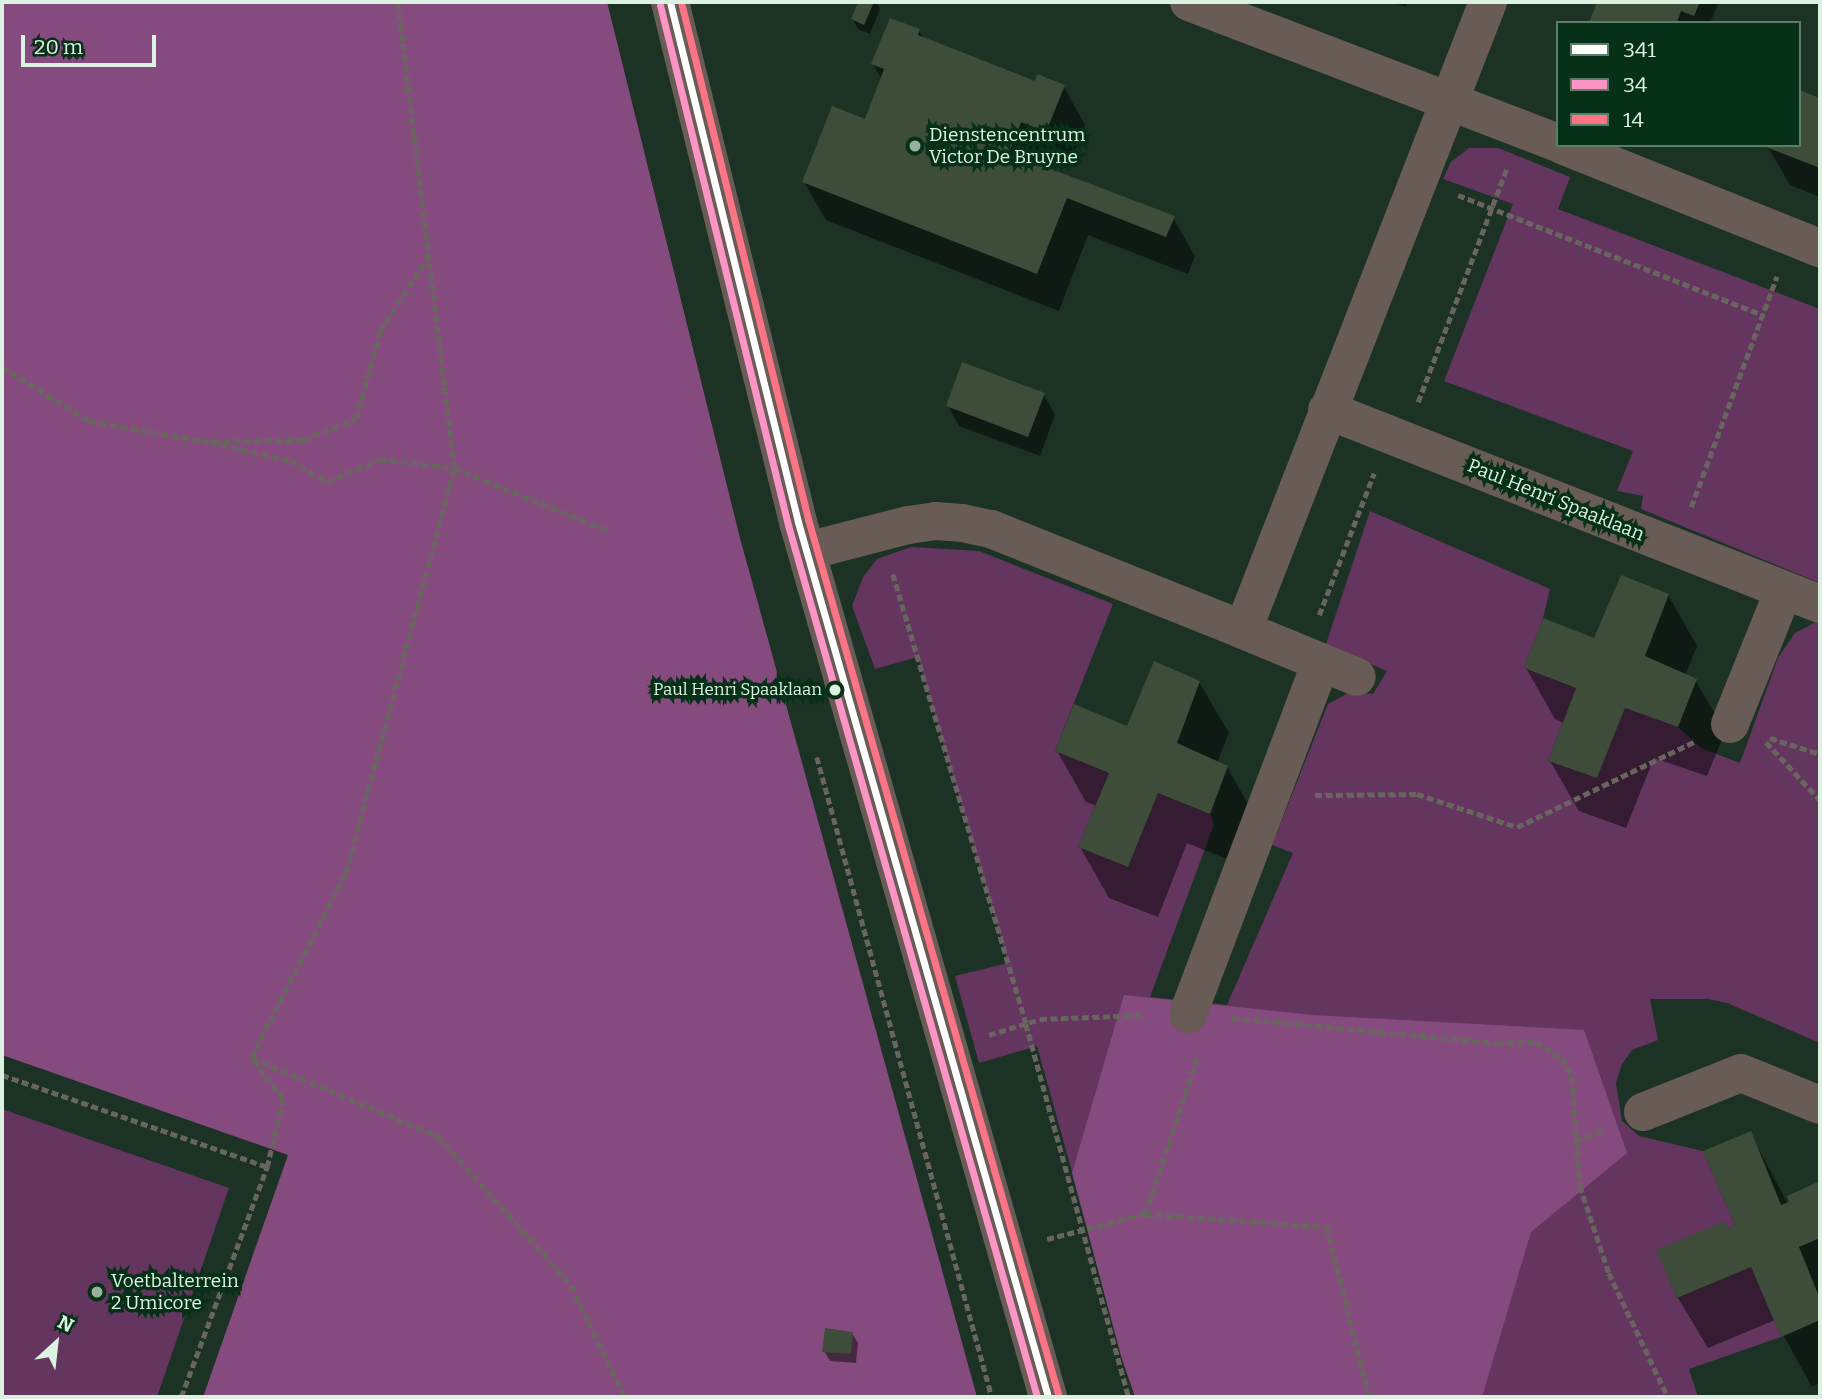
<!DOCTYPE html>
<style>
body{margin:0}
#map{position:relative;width:1822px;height:1399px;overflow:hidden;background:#1c3224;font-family:Bitter,serif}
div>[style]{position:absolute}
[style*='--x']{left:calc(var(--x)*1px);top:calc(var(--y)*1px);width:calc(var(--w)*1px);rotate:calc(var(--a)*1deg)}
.green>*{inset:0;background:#64355f}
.forest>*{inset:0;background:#854b7e}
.shadow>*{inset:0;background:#0007}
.building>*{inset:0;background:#3d4d3a}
.path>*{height:4.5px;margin-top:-2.25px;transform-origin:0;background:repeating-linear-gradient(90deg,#68655f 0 7px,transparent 0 10.5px)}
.minor>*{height:38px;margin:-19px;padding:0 19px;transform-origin:19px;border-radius:19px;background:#695b55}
.bus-1>*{height:7px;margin:-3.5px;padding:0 3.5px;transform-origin:3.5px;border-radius:3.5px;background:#fff}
.bus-2>*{height:7px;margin:-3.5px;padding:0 3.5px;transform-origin:3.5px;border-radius:3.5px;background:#fc95c5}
.bus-3>*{height:7px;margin:-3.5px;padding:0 3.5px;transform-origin:3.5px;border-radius:3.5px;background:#fc7485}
.dots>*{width:19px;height:19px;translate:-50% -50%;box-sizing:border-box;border:4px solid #063017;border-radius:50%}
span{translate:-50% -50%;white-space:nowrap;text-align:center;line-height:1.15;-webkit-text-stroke:7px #063017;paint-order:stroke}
.bus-label{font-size:17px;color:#dcf2e1}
.right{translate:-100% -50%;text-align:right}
.poi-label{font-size:19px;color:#dcf2e1}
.left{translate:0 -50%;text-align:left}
.street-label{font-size:19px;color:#dcf2e1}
.frame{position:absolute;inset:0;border:4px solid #dcf2e1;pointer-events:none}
.legend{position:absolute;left:1556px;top:21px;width:245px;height:126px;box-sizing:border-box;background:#063017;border:2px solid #5c7e68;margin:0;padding:9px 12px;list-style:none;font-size:21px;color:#dcf2e1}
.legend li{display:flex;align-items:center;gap:14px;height:35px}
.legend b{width:35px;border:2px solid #5c7e68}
.north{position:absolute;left:21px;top:1308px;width:70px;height:70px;-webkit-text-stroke:5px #063017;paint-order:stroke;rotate:27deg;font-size:19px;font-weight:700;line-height:28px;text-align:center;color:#dcf2e1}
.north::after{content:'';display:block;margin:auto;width:24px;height:32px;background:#dcf2e1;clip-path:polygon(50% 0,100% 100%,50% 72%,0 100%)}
.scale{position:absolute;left:21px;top:35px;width:135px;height:32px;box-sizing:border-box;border:4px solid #dcf2e1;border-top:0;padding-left:9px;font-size:21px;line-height:24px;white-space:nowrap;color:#dcf2e1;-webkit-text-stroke:5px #063017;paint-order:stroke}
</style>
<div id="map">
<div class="green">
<i style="clip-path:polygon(1469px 148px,1498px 148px,1570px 177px,1558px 209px,1820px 309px,1820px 583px,1641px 509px,1643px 496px,1617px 491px,1633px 451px,1444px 381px,1513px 204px,1443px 179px,1451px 162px)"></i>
<i style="clip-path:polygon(1370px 511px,1550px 589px,1543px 618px,1524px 668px,1576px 688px,1548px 761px,1597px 778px,1625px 708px,1678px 727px,1701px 748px,1740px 763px,1778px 658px,1795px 633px,1820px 620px,1820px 1043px,1727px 1003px,1708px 999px,1650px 999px,1658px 1040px,1632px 1050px,1622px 1064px,1616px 1083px,1622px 1121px,1639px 1136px,1703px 1151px,1735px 1225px,1727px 1228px,1725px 1222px,1657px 1250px,1677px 1298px,1751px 1267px,1781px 1337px,1689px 1369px,1698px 1397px,1135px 1397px,1037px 1046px,979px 1063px,955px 976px,1008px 963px,918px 657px,875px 669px,852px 606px,863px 577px,877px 559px,911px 547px,979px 551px,1113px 604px,1055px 751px,1109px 773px,1078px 847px,1128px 867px,1158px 793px,1210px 814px,1214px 824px,1150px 997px,1227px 1005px,1293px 853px,1272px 845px,1328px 704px,1350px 692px,1373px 694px,1387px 671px,1326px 644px)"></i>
<i style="clip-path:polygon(2px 1109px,229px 1188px,157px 1397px,2px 1397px)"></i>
</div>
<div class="forest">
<i style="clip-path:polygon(2px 2px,607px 2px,740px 538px,977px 1397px,203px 1397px,288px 1155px,2px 1055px)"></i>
<i style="clip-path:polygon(1124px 995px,1312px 1015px,1584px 1030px,1627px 1153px,1531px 1232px,1482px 1397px,1135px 1397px,1121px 1356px,1072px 1173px)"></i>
</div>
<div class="shadow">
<i style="clip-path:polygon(860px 2px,876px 2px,880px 9px,870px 34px,858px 29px,853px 19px)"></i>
<i style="clip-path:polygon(1391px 2px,1408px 2px,1406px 7px)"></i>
<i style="clip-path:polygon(1599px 2px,1719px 2px,1710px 23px,1591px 23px)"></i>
<i style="clip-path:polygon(919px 31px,924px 39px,1036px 83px,1064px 87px,1085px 125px,1068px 169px,1043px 159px,1040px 167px,1173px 218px,1195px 256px,1188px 274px,1088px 235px,1059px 311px,826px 220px,804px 182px,866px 122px,882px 80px,873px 64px)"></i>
<i style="clip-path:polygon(1799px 92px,1820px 100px,1820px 197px,1790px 185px,1768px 147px,1799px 145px)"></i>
<i style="clip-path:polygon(1044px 395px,1055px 415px,1040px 456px,959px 426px,948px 406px)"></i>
<i style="clip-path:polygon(1668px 595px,1697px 646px,1685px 676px,1696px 681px,1725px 732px,1707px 776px,1654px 758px,1626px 828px,1579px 811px,1550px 761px,1564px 723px,1555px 719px,1526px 668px,1595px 641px)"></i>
<i style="clip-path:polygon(1199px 682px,1229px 733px,1217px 763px,1227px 767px,1256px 818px,1239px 864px,1187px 843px,1158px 917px,1109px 898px,1080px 847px,1097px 806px,1086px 802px,1057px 751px,1128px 728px)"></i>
<i style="clip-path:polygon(1750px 1133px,1788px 1204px,1791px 1203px,1789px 1197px,1820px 1183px,1820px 1383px,1812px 1387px,1775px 1320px,1708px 1348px,1678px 1298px,1659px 1251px,1737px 1226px)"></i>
<i style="clip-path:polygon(852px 1333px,858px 1343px,856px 1363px,830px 1361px,824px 1351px)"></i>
</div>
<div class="building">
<i style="clip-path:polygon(858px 2px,874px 2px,864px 25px,851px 19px)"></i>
<i style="clip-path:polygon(1597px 2px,1700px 2px,1694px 16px,1681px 11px,1677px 23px,1589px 23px)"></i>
<i style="clip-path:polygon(890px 18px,920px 29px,918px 35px,1035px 81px,1037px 74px,1065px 85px,1046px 132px,1021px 122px,1009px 153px,1175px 216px,1166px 237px,1067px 198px,1037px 274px,802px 182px,832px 106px,865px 119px,884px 69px,871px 64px)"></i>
<i style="clip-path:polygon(1799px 90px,1820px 98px,1820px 168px,1766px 147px,1799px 145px)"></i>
<i style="clip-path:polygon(962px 362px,1045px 393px,1028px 437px,946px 406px)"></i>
<i style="clip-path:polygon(1621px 575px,1669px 594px,1645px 656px,1697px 679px,1678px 727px,1625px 708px,1597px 778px,1548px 761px,1576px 688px,1524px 668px,1543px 618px,1594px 638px)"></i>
<i style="clip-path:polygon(1154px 661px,1200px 681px,1177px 743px,1228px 766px,1210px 814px,1158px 793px,1128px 867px,1078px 847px,1109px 773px,1055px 751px,1074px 704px,1127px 726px)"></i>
<i style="clip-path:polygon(1751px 1131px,1781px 1205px,1789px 1202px,1787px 1196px,1820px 1181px,1820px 1238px,1799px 1247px,1820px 1299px,1820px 1320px,1781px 1337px,1751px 1267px,1677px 1298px,1656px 1250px,1725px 1221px,1727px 1228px,1735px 1225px,1703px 1151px)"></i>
<i style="clip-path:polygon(825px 1328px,853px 1332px,851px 1354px,822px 1352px)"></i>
</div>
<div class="path">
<i style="--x:1458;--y:195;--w:328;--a:21.5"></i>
<i style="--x:2;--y:367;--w:102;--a:31.8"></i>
<i style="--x:89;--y:421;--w:115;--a:10"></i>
<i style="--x:202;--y:441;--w:101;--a:-0.6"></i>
<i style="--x:303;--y:440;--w:57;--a:-21.6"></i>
<i style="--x:356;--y:419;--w:91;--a:-74.7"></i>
<i style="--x:380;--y:331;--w:92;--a:-57"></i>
<i style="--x:1418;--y:402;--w:250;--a:-69.2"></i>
<i style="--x:210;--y:442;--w:83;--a:13.2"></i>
<i style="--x:291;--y:461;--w:42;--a:30.3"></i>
<i style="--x:327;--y:482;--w:58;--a:-23.5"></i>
<i style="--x:380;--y:459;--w:75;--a:6.9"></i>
<i style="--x:454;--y:468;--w:165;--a:22.1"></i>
<i style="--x:1691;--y:507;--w:246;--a:-69.6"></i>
<i style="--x:893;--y:574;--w:469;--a:73.5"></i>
<i style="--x:1026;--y:1024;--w:387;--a:74.6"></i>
<i style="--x:1319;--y:615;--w:152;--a:-68.8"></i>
<i style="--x:1770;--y:738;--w:52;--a:17.7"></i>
<i style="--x:1766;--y:742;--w:79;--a:47"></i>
<i style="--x:817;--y:757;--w:663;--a:74.71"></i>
<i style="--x:1315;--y:795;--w:102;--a:-0.6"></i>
<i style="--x:1417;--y:794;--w:105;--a:18.3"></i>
<i style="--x:1517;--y:827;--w:196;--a:-25.7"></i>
<i style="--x:1232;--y:1018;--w:265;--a:5.4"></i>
<i style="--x:1496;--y:1043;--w:40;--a:-1.4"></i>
<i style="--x:1536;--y:1042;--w:31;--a:32"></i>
<i style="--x:1562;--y:1058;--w:21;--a:62"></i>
<i style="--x:1572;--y:1077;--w:109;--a:85.8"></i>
<i style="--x:1580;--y:1186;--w:92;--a:71.6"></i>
<i style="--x:1609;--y:1273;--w:137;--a:64.6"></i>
<i style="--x:989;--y:1035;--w:53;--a:-17.4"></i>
<i style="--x:1040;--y:1019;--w:106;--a:-2.2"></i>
<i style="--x:252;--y:1058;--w:202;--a:22.8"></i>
<i style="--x:438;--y:1136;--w:200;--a:48.2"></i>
<i style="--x:571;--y:1285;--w:124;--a:64.3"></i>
<i style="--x:2;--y:1075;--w:281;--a:19.1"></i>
<i style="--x:267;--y:1167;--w:70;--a:-76.8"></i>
<i style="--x:283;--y:1099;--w:52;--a:-128"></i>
<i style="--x:251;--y:1058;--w:209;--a:-62.9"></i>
<i style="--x:346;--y:872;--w:418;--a:-75"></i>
<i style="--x:454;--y:468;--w:469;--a:-96.9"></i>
<i style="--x:1576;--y:1141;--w:30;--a:-23"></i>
<i style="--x:1145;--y:1214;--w:168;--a:-71.6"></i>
<i style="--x:1047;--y:1239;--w:101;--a:-14.3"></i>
<i style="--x:1145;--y:1214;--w:182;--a:4.1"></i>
<i style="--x:1327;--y:1227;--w:170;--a:76"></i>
<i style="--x:1368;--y:1392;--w:8;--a:40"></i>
<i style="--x:181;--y:1397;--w:246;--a:-69.5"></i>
</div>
<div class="minor">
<i style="--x:670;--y:2;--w:536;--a:76.17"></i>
<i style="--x:798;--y:522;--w:910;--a:74.05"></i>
<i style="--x:1189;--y:2;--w:395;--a:20.9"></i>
<i style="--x:1562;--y:145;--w:278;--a:21.8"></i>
<i style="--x:1327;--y:410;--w:530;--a:21.48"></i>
<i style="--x:807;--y:551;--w:104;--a:-14.4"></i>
<i style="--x:908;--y:525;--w:27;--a:-8"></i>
<i style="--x:935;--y:521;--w:27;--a:4"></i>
<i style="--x:962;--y:523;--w:30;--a:12"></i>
<i style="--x:991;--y:529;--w:271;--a:21.8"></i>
<i style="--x:1243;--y:630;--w:674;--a:-68.69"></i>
<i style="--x:1243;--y:630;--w:123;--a:22.4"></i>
<i style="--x:1730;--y:724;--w:144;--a:-68.1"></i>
<i style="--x:1188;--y:1014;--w:376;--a:-69.3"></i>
<i style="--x:1643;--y:1112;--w:105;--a:-21.7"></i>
<i style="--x:1741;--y:1073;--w:85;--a:22.1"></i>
</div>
<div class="bus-1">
<i style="--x:670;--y:2;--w:536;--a:76.17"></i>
<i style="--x:798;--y:522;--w:910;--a:74.05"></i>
</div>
<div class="bus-2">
<i style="--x:660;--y:5;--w:536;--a:76.17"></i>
<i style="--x:788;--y:525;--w:907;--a:74.06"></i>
</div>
<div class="bus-3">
<i style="--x:681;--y:2;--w:532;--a:76.2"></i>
<i style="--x:808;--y:519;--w:910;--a:74.05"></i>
</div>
<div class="dots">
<i style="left:915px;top:146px;background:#99af9f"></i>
<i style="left:835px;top:690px;background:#dcf2e1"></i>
<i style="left:97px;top:1292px;background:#99af9f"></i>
</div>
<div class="bus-label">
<span class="right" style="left:822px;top:690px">Paul Henri Spaaklaan</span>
</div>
<div class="poi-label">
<span class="left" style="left:929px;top:146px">Dienstencentrum<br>Victor De Bruyne</span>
<span class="left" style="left:111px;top:1292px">Voetbalterrein<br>2 Umicore</span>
</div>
<div class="street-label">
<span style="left:1556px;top:500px;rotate:22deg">Paul Henri Spaaklaan</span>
</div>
<div class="frame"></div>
<ul class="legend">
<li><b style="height:9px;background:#fff"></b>341</li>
<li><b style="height:9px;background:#fc95c5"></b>34</li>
<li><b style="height:9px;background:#fc7485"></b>14</li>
</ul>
<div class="north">N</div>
<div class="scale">20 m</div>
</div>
